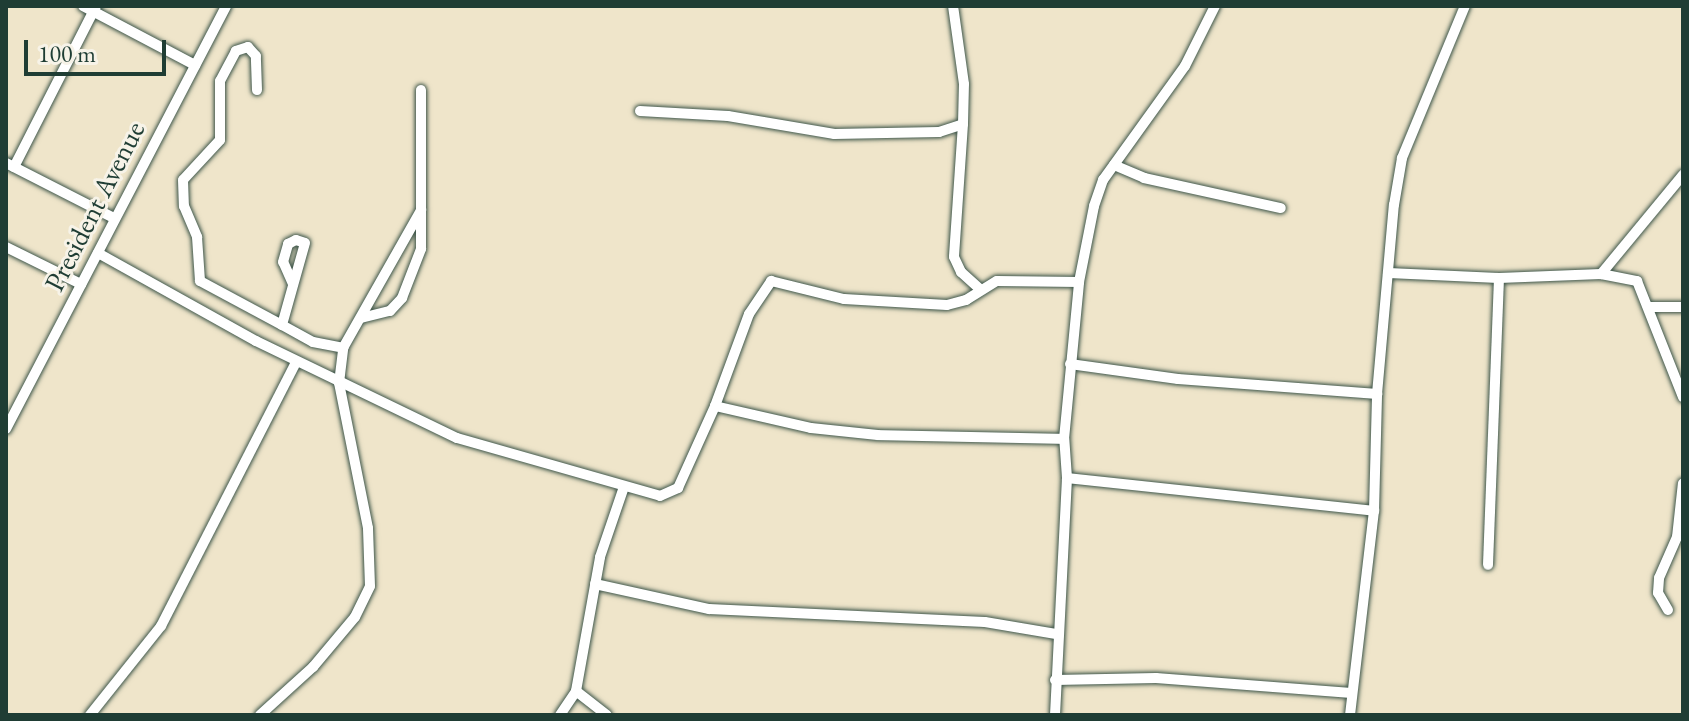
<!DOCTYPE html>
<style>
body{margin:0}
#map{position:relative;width:1689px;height:721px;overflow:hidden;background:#efe5ca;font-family:"EB Garamond",serif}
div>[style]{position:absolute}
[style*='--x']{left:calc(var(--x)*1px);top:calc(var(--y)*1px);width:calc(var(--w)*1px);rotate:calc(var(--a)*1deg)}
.roads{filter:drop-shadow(0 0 2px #3e564a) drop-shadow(0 0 2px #3e564a)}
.street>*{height:10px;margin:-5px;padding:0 5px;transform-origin:5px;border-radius:5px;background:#fff}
span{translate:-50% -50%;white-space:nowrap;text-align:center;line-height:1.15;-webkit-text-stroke:6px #f7f3e8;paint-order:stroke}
.street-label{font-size:28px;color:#1f3d34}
.frame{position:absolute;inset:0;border:8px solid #1f3d34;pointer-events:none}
.scale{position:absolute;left:24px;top:40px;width:142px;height:36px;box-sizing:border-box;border:4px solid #1f3d34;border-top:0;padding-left:10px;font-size:24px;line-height:28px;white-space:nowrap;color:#1f3d34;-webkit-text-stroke:6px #f7f3e8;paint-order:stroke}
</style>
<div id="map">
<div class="roads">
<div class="street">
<i style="--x:83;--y:6;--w:127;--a:27.8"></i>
<i style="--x:257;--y:90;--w:34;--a:-92"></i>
<i style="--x:256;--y:56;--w:12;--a:-132"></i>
<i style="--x:248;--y:47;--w:13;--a:162"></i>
<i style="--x:236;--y:51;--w:34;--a:118"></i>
<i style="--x:220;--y:81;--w:59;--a:90"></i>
<i style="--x:220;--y:140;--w:54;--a:132.8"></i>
<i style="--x:183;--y:180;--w:26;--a:88"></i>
<i style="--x:184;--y:206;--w:34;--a:67"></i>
<i style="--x:197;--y:237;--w:44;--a:86.1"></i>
<i style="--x:200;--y:281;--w:93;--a:28.2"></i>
<i style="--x:640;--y:111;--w:88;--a:3.3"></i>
<i style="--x:728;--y:116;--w:108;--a:9.6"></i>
<i style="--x:834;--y:134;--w:105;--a:-1.1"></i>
<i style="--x:939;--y:132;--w:25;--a:-18"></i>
<i style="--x:963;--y:124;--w:40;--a:-88.6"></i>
<i style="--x:964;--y:84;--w:79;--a:-98"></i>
<i style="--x:963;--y:124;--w:133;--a:93.9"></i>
<i style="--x:954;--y:257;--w:17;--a:65"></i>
<i style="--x:961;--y:272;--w:25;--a:42"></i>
<i style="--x:6;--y:163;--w:121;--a:27"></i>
<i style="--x:1114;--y:165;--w:33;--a:23"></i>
<i style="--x:1144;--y:178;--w:140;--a:12.4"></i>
<i style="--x:14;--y:167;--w:181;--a:-63"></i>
<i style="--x:6;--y:247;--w:84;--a:26.3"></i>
<i style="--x:98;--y:253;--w:181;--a:29.1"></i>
<i style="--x:256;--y:341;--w:223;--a:25.8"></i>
<i style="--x:457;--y:438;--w:211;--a:15.9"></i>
<i style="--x:660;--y:496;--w:20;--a:-24"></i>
<i style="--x:678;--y:488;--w:90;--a:-65.7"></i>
<i style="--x:715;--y:406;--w:98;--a:12.9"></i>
<i style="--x:811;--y:428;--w:67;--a:6"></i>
<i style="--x:878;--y:435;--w:186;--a:1.2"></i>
<i style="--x:1388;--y:273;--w:111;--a:2.6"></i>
<i style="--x:1499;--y:278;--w:287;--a:92.2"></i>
<i style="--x:1601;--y:274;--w:129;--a:-50.4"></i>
<i style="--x:1499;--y:278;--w:102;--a:-2.2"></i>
<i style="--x:1601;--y:274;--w:37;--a:11"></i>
<i style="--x:1637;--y:281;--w:125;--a:68.4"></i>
<i style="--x:293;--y:284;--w:24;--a:-114"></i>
<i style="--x:283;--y:262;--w:19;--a:-74"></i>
<i style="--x:288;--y:244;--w:9;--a:-27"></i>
<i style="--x:296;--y:240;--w:9;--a:18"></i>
<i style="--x:305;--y:243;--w:85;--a:105.7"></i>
<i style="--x:282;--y:325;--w:35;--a:29"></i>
<i style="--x:313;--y:342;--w:31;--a:11"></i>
<i style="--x:1648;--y:307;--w:35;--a:0"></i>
<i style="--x:361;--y:318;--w:30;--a:-14"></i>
<i style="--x:390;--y:311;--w:18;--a:-47"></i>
<i style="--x:402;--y:298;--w:53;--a:-68.8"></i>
<i style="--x:421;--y:249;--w:159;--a:-90"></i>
<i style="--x:1070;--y:364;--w:109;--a:7.9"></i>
<i style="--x:1178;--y:379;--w:200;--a:4.3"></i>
<i style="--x:715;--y:406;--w:98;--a:-69.7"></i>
<i style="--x:749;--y:314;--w:40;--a:-56"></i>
<i style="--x:771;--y:281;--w:75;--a:13.9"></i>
<i style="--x:844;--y:299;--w:103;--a:3.3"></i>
<i style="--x:947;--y:305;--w:20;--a:-15"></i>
<i style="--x:966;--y:300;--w:36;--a:-32"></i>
<i style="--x:997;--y:281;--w:82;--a:0.7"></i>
<i style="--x:6;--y:429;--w:477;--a:-62.5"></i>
<i style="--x:1067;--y:478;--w:309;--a:6.1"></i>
<i style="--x:595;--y:584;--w:117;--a:12.4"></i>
<i style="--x:709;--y:609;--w:276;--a:2.7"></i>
<i style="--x:985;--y:622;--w:72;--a:9.6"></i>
<i style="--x:1668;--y:610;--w:20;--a:-120"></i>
<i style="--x:1658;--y:593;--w:15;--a:-86"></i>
<i style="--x:1659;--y:578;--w:45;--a:-66.3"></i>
<i style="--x:1677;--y:537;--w:54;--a:-83.7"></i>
<i style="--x:1055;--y:680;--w:101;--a:-1.1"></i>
<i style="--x:1156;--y:678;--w:196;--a:4.4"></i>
<i style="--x:576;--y:691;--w:39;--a:38"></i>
<i style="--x:90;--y:715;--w:114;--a:-51.4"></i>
<i style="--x:161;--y:626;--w:297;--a:-62.9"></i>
<i style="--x:260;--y:715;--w:72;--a:-42.2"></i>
<i style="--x:313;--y:667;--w:65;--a:-50"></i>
<i style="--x:355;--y:617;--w:34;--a:-64"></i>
<i style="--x:370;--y:586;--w:58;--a:-92"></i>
<i style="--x:368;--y:528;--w:148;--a:-101.3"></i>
<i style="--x:339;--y:383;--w:35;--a:-83"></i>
<i style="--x:343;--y:348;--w:159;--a:-60.5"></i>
<i style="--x:560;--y:715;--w:29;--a:-56"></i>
<i style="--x:576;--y:691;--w:136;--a:-79.8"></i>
<i style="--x:600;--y:557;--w:74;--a:-71.1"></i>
<i style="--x:1055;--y:715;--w:237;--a:-87.1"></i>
<i style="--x:1067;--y:478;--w:39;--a:-94"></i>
<i style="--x:1064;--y:439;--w:158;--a:-84.5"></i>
<i style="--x:1079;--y:282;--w:77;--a:-78.8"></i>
<i style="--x:1094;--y:206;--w:28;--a:-71"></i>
<i style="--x:1103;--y:180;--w:140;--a:-54.3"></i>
<i style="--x:1185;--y:66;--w:67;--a:-63.4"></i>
<i style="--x:1350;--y:715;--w:205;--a:-83.3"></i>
<i style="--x:1374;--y:511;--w:117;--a:-88.5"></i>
<i style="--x:1377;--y:394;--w:190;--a:-84.9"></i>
<i style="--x:1394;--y:205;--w:48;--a:-80.3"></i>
<i style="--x:1402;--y:158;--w:165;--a:-67.5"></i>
</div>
</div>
<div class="street-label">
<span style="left:94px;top:206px;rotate:-63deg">President Avenue</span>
</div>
<div class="frame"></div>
<div class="scale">100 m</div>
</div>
